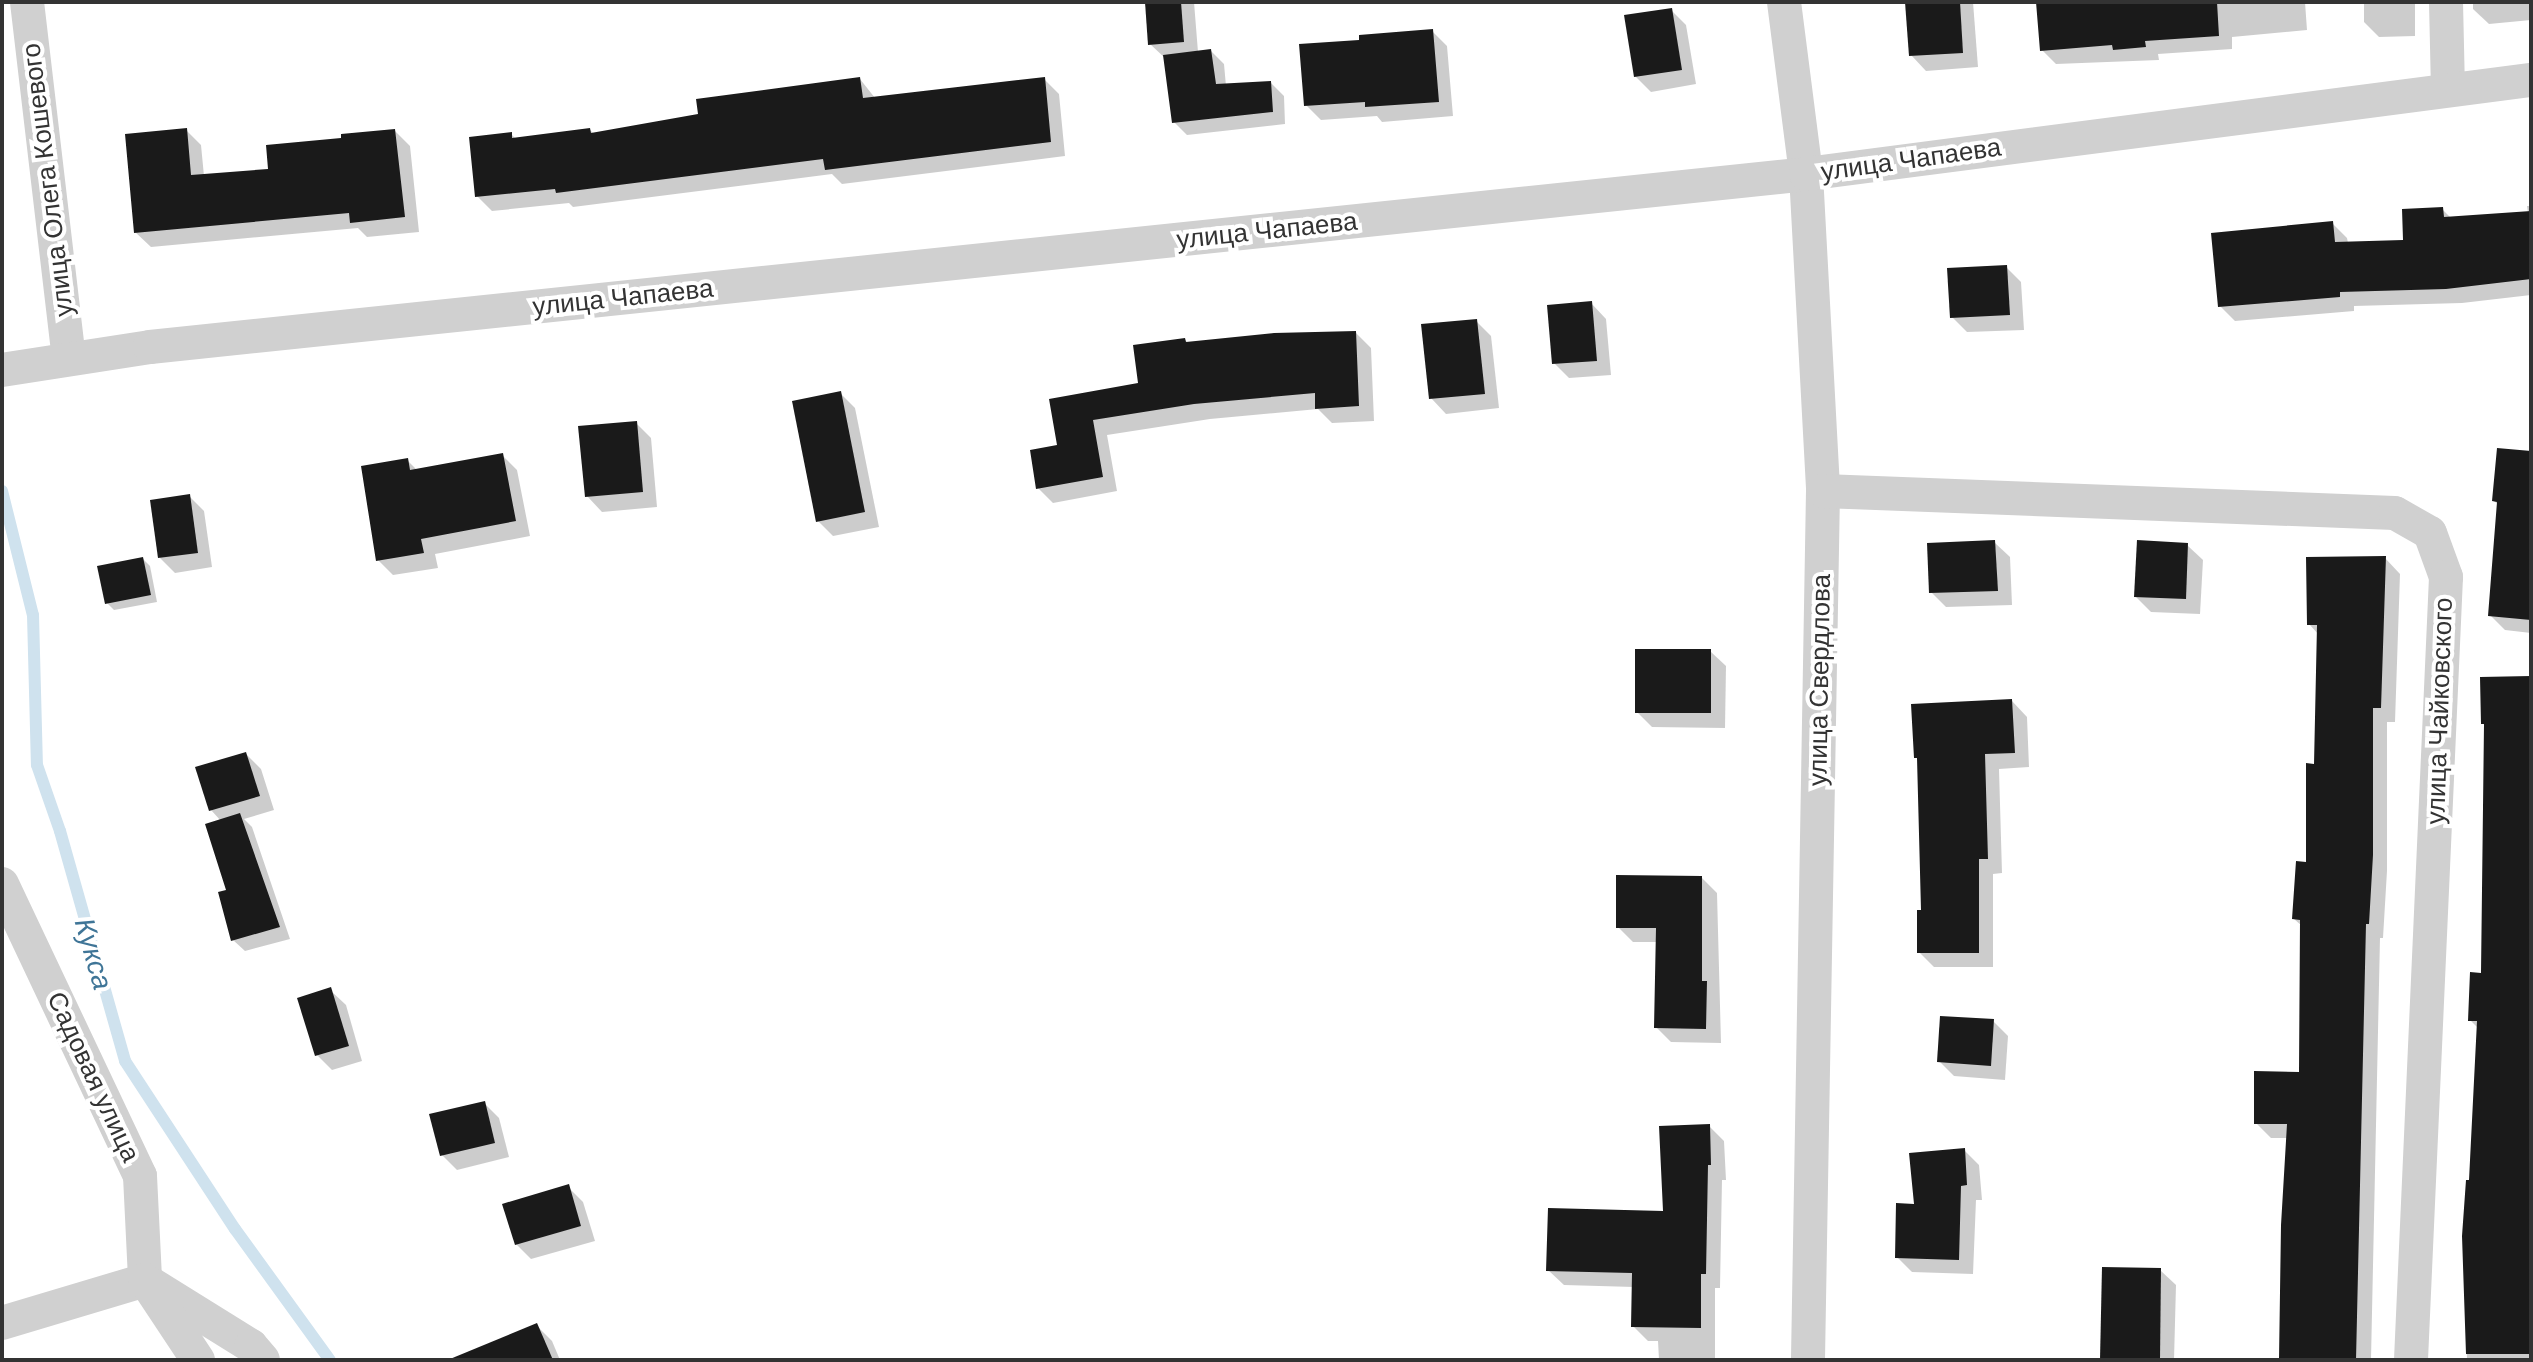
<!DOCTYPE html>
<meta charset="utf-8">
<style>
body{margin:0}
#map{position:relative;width:2533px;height:1362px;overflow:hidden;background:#fff;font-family:Helvetica,sans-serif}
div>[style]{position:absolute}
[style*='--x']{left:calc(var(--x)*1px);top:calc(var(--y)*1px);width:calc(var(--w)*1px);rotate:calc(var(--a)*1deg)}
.shadow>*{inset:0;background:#0003}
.stream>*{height:12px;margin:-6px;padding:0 6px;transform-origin:6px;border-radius:6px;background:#cfe2ee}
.building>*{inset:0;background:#1a1a1a}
.minor>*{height:34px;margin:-17px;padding:0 17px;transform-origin:17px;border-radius:17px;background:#d0d0d0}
span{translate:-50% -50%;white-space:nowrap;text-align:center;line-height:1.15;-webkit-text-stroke:8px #fff;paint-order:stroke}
.street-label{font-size:26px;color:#333}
.water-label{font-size:28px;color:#3f7597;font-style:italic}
.frame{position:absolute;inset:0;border:4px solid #333;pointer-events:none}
</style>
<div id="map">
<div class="shadow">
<i style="clip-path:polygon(1147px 2px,1194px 2px,1198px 52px,1211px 51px,1224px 64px,1226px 86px,1271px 83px,1284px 96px,1285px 124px,1187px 135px,1174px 122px,1166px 59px,1150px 44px)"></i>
<i style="clip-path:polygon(1907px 2px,1973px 2px,1978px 67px,1926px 71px,1911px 55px)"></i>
<i style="clip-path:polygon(2038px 2px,2305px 2px,2307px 30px,2232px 37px,2232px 49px,2158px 54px,2159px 60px,2056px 64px,2042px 50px)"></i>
<i style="clip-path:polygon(2364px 2px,2415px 2px,2415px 36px,2379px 37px,2364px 22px)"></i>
<i style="clip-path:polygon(2473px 2px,2531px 2px,2531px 20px,2489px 24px,2473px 9px)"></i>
<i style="clip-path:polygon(1671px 10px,1686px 25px,1696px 84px,1651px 92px,1635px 76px)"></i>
<i style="clip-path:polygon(1432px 31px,1447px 46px,1453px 116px,1382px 122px,1377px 116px,1321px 120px,1306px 105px,1361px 42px)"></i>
<i style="clip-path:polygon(860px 79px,875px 98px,1044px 79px,1059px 94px,1065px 156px,842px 184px,832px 174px,573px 207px,569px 203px,492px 211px,477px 196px,511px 134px,516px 139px,590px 130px,594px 134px,700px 116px)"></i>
<i style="clip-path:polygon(186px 130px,201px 145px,204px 176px,270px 170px,343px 140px,395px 131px,410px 146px,419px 232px,367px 237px,358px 228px,151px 247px,135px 232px)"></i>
<i style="clip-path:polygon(2527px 206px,2531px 206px,2531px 295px,2462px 303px,2354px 306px,2354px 311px,2235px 321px,2220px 306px,2332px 223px,2347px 238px,2348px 243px,2406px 242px,2442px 209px,2452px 219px,2528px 213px)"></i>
<i style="clip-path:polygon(2006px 267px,2021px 282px,2024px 330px,1967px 332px,1952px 317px)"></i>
<i style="clip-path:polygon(1591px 303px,1606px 319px,1611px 375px,1569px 378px,1554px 363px)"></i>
<i style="clip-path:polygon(1476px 321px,1491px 336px,1499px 408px,1446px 414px,1431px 398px)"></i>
<i style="clip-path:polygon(1356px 333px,1371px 348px,1374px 421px,1332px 423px,1318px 409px,1210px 419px,1107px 435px,1117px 491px,1053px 503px,1038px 488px,1059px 446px,1051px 401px,1140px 384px,1185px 340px,1188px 343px)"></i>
<i style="clip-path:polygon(840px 393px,855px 408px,879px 527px,833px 536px,818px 521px)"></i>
<i style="clip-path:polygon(636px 423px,651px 438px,657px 507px,602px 512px,587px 496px)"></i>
<i style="clip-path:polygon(2531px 453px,2531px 633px,2505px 630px,2490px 615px,2499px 505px,2494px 501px)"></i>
<i style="clip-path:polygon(502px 455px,517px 470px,530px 536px,435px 554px,438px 568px,393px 575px,378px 560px,408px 461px,418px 471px)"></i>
<i style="clip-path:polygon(189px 496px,204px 511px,212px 567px,175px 573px,160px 558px)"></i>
<i style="clip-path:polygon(1994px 542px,2010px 557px,2012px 605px,1946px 607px,1931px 592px)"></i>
<i style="clip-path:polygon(2187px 545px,2203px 560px,2200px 614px,2151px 612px,2136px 597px)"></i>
<i style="clip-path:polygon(2385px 558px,2400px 574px,2395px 722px,2387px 722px,2387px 871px,2383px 938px,2380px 938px,2371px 1360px,2283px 1360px,2288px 1138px,2271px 1138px,2256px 1123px,2301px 1074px,2302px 926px,2294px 919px,2308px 864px,2316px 766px,2319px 635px,2309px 624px)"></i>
<i style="clip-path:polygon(143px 559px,150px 566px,157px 602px,114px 610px,107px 603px)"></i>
<i style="clip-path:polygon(1710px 651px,1726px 666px,1725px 728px,1652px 727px,1637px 712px)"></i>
<i style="clip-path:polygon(2531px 678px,2531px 1360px,2467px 1360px,2464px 1236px,2471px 1182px,2478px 1028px,2470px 1020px,2483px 975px,2486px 726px,2482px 723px)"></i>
<i style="clip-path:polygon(2012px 701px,2027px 717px,2029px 767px,1999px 769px,2002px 873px,1993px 874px,1993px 967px,1934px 967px,1919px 952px,1923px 912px,1919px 761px,1916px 757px)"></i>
<i style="clip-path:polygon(246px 754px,261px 769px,274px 810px,244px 819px,252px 827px,290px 939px,245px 951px,233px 940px,221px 821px,211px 810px)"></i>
<i style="clip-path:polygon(1702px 878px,1717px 893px,1721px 1043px,1671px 1042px,1656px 1027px,1657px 942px,1633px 942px,1618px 927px)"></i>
<i style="clip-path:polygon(330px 990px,346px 1005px,362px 1061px,332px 1070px,317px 1055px)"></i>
<i style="clip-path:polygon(1993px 1021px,2008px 1036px,2005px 1080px,1954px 1076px,1939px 1061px)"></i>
<i style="clip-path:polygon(484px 1103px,499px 1118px,509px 1157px,457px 1170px,442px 1155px)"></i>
<i style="clip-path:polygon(1709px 1126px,1724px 1141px,1726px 1180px,1722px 1180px,1720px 1288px,1715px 1288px,1715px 1360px,1659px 1360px,1658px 1341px,1648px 1341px,1633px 1326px,1634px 1287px,1564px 1285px,1548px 1270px,1665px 1213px)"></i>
<i style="clip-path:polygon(1964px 1150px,1979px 1165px,1982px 1200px,1976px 1200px,1973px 1274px,1912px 1272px,1897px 1257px,1916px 1206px)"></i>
<i style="clip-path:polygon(568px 1187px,583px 1202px,595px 1241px,531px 1259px,516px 1244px)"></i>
<i style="clip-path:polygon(2160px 1270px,2176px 1285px,2174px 1360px,2102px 1360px)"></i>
<i style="clip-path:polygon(537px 1326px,552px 1341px,560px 1360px,514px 1360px)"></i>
</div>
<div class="stream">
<i style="--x:2;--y:491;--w:128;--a:76"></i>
<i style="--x:33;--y:615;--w:150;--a:88.5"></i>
<i style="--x:37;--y:765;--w:70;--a:70.8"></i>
<i style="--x:60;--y:831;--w:239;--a:74.2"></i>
<i style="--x:125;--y:1061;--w:201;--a:56.8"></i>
<i style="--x:235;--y:1229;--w:162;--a:54.1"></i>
</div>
<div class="building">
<i style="clip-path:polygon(1145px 2px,1181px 2px,1184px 42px,1148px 45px)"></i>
<i style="clip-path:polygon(1905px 2px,1960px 2px,1963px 53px,1909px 56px)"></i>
<i style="clip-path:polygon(2036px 2px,2217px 2px,2219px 36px,2145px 41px,2146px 47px,2113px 50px,2112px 45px,2040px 51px)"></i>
<i style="clip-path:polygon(1672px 8px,1682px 70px,1634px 77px,1624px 15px)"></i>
<i style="clip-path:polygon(1433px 29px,1439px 102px,1365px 107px,1365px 102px,1304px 106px,1299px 44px,1359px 40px,1359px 35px)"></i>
<i style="clip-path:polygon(1211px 49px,1216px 84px,1271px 81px,1273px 112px,1172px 123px,1163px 55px)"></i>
<i style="clip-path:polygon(860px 77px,863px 98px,1045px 77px,1051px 142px,825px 170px,823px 159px,556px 193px,555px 189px,475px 197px,469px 137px,512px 132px,512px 138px,590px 128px,591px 133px,698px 114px,696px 99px)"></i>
<i style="clip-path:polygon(187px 128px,191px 175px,268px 169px,266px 145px,341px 138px,341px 134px,395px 129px,405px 217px,350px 223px,349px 213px,134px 233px,125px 134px)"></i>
<i style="clip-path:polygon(2443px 207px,2444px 217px,2531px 211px,2531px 279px,2446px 289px,2340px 292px,2340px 297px,2218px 307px,2211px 233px,2333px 221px,2335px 242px,2403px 240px,2402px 209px)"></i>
<i style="clip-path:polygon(2007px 265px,2010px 315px,1950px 318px,1947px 268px)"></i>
<i style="clip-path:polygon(1592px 301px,1597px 361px,1552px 364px,1547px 305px)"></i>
<i style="clip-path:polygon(1477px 319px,1485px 394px,1429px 399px,1421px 324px)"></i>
<i style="clip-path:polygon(1356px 331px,1359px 406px,1315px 409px,1315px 393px,1194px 404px,1093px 420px,1103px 477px,1036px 489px,1030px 450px,1057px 445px,1049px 399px,1138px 383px,1133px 345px,1185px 338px,1186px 342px,1274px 333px)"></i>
<i style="clip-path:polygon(841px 391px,865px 512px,816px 522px,792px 401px)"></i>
<i style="clip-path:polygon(637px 421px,643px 492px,585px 497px,578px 426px)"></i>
<i style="clip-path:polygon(2497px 448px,2531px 451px,2531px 620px,2488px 616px,2497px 502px,2492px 501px)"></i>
<i style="clip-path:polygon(503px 453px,516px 521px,421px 539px,424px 553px,376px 561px,361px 466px,408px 458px,410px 470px)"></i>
<i style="clip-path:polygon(190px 494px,198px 553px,158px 558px,150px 500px)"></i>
<i style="clip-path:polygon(1995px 540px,1998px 591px,1929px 593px,1927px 543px)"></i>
<i style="clip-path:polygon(2137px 540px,2188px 543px,2186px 599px,2134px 597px)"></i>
<i style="clip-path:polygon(2386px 556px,2381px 708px,2373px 708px,2373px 855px,2369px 924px,2366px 924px,2356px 1360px,2279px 1359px,2281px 1225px,2287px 1124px,2254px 1124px,2254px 1071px,2299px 1072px,2300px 920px,2292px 919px,2296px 861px,2306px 862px,2306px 763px,2314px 764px,2317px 625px,2307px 625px,2306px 557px)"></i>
<i style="clip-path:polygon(143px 557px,151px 595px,105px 604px,97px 566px)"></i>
<i style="clip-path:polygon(1635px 649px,1711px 649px,1711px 713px,1635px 713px)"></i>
<i style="clip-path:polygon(2531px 676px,2531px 1354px,2466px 1354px,2462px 1236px,2466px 1180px,2469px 1180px,2477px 1021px,2468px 1021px,2470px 972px,2481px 973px,2484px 724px,2481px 724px,2480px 677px)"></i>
<i style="clip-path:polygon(2012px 699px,2015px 753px,1985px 754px,1988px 859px,1979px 859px,1979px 953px,1917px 953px,1917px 910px,1921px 910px,1917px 758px,1914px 758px,1911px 704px)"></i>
<i style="clip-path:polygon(246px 752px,260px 796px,209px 811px,195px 767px)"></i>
<i style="clip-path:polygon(240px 813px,280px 927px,231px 941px,218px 892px,226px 890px,205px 824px)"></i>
<i style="clip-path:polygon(1616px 875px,1702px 876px,1702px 981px,1707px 981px,1706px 1029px,1654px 1028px,1656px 928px,1616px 928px)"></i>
<i style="clip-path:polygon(331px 987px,349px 1046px,315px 1056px,297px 998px)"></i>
<i style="clip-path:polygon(1940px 1016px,1994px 1019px,1991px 1066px,1937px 1062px)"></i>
<i style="clip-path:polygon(485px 1101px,495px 1143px,440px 1156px,429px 1114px)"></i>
<i style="clip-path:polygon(1710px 1124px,1711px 1165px,1708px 1165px,1706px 1274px,1701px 1274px,1701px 1328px,1631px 1327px,1632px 1273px,1546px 1271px,1548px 1208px,1663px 1211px,1659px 1126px)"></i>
<i style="clip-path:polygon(1965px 1148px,1967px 1185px,1961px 1186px,1959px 1260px,1895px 1258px,1896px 1203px,1914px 1204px,1909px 1153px)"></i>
<i style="clip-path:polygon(569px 1184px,581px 1226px,515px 1245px,502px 1204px)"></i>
<i style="clip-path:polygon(2102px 1267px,2161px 1268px,2160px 1360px,2100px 1360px)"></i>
<i style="clip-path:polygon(537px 1323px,553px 1360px,450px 1360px,450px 1359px)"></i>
</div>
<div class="minor">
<i style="--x:27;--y:2;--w:359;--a:83.3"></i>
<i style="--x:1784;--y:2;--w:173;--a:82.7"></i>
<i style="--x:1806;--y:174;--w:317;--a:86.9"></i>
<i style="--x:1823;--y:491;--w:869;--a:90.99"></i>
<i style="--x:2446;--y:2;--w:86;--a:88.7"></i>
<i style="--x:2;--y:370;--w:150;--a:-8.8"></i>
<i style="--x:150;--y:347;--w:1665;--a:-5.96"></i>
<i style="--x:1806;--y:174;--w:731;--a:-7.39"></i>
<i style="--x:1823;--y:491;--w:572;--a:2.2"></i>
<i style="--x:2395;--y:513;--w:40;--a:29.7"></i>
<i style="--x:2430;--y:533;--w:47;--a:70"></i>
<i style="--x:2446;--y:577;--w:784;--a:92.56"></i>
<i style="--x:2;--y:884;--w:323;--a:64.7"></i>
<i style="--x:140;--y:1176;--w:104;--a:87.2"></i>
<i style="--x:145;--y:1280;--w:125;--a:31.9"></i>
<i style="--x:251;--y:1346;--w:18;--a:49"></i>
<i style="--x:2;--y:1323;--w:149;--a:-16.7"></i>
<i style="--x:145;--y:1280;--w:96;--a:56.5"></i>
</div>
<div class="street-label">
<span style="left:1911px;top:160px;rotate:-8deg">улица Чапаева</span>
<span style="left:48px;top:180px;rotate:-97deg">улица Олега Кошевого</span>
<span style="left:1267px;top:231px;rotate:-6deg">улица Чапаева</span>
<span style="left:623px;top:298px;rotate:-6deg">улица Чапаева</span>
<span style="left:1820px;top:680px;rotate:-89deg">улица Свердлова</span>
<span style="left:2440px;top:711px;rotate:-88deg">улица Чайковского</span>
<span style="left:93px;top:1077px;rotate:65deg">Садовая улица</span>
</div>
<div class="water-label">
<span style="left:93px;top:954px;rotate:74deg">Кукса</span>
</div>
<div class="frame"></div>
</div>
